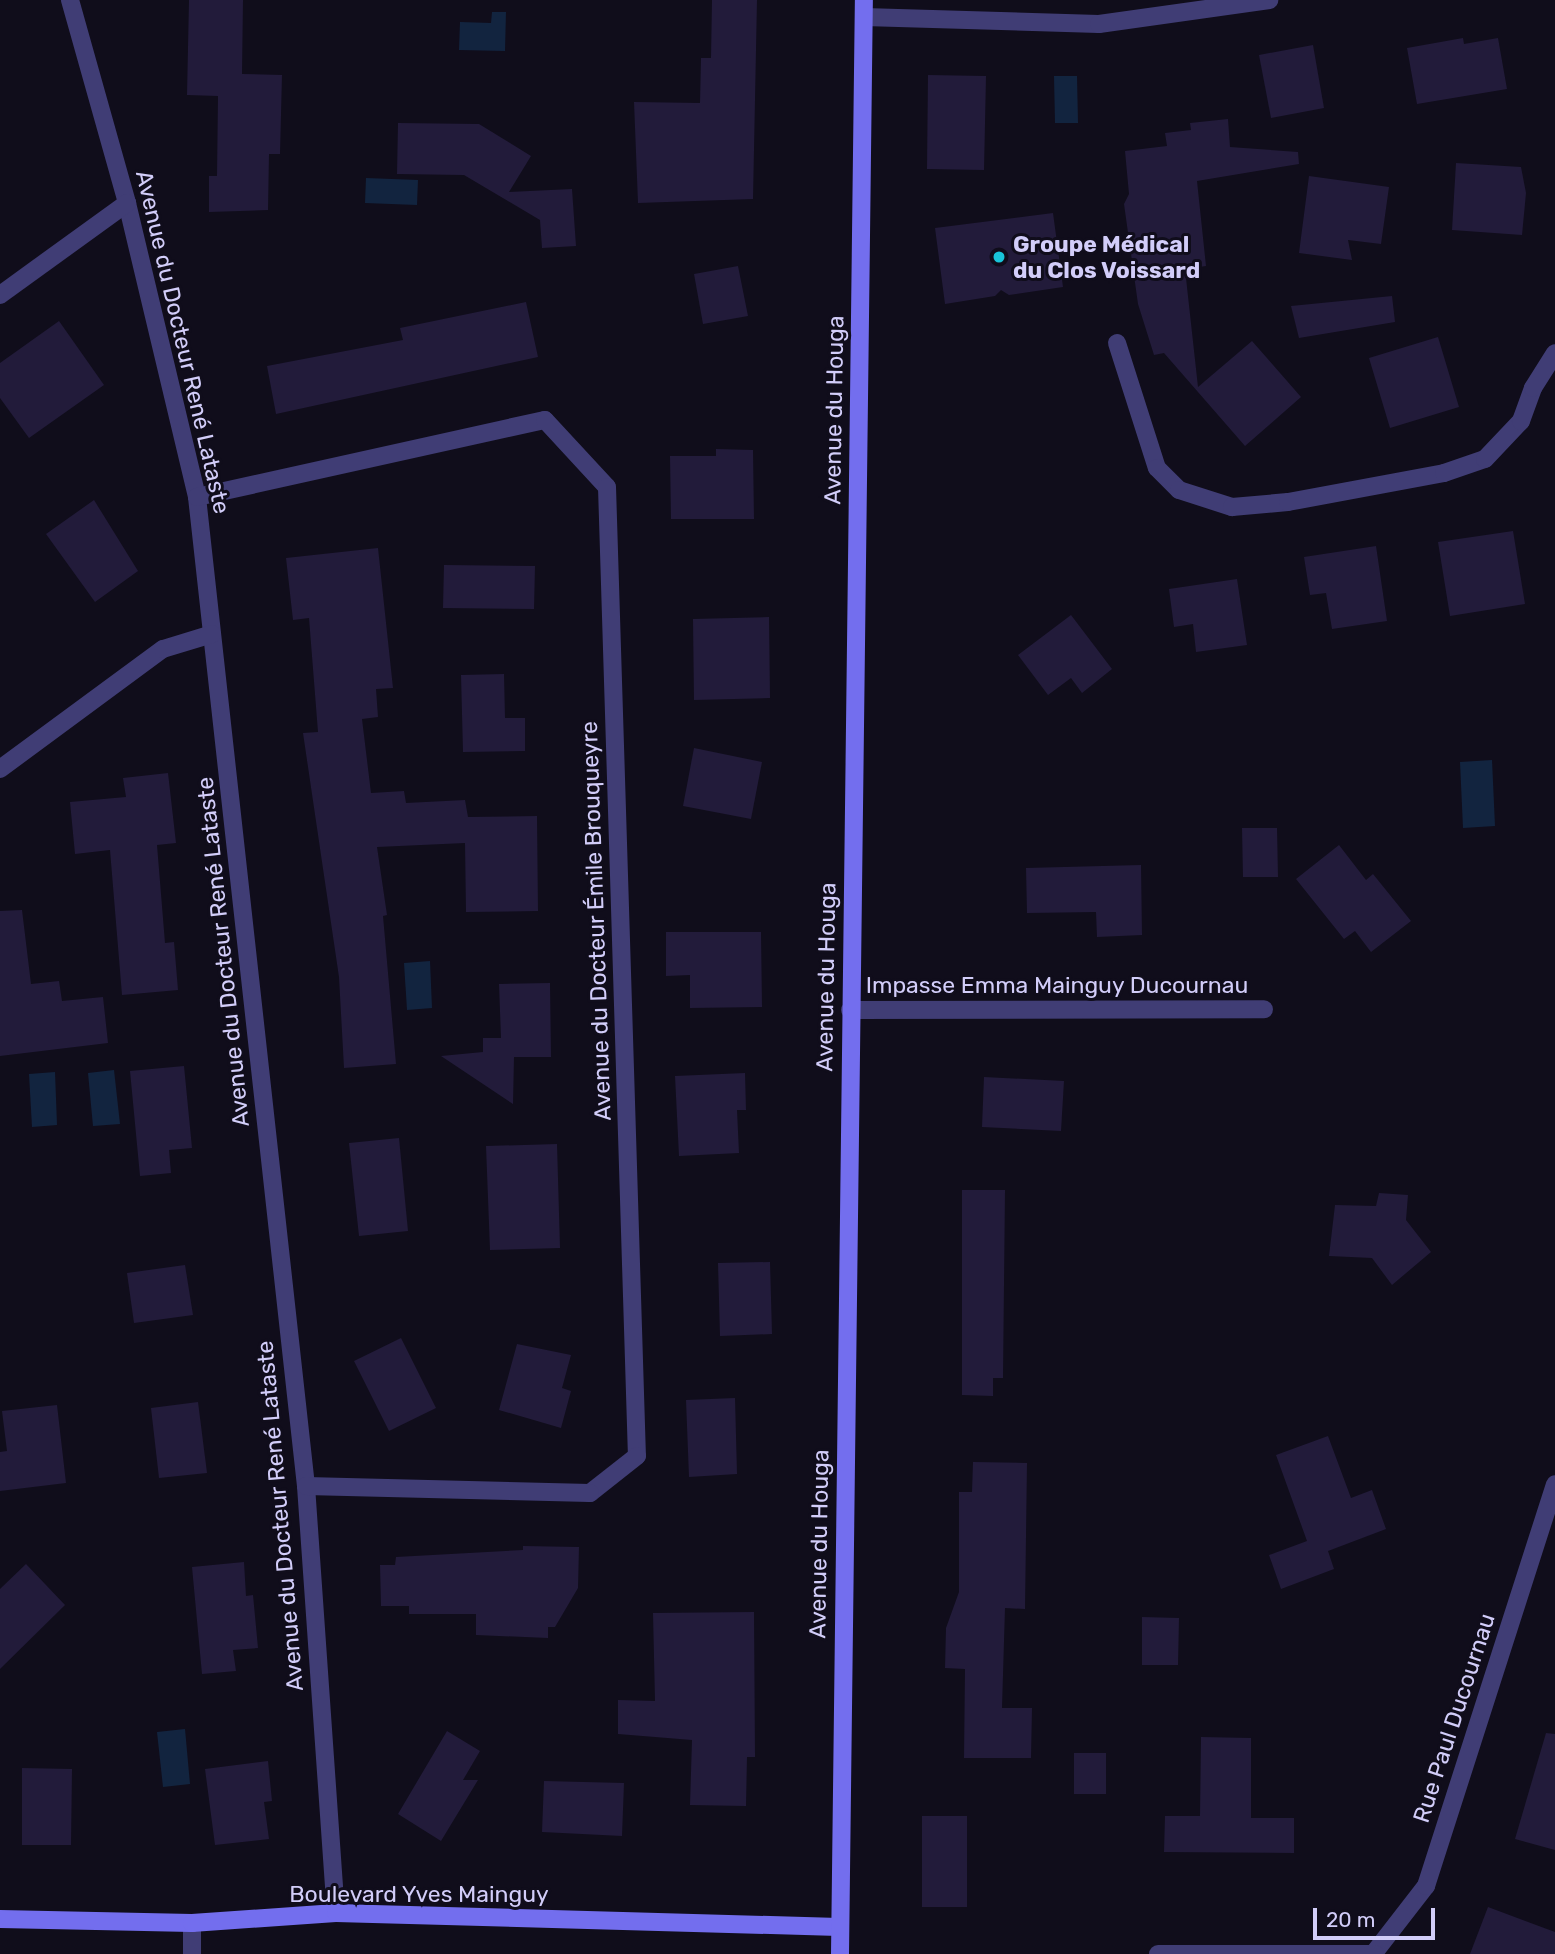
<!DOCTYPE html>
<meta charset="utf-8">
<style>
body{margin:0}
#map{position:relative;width:1555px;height:1954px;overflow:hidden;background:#100d1b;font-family:Rubik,sans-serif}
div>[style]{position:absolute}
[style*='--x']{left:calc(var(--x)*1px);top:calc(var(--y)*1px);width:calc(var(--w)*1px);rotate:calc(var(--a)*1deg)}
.water>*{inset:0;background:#12243f}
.building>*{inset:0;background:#221b3a}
.street>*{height:18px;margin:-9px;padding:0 9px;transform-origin:9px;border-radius:9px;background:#403d75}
.secondary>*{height:18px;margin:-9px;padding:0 9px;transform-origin:9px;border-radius:9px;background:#736eee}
.dots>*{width:19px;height:19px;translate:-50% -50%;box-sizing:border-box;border:4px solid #100d1b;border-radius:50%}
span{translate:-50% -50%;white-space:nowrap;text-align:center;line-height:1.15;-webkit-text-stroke:6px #100d1b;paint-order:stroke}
.poi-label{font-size:23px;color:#d2cdf9;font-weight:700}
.left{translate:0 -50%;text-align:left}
.street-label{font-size:23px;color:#d2cdf9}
.scale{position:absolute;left:1313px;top:1908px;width:122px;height:32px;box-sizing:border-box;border:4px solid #d2cdf9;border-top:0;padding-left:9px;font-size:21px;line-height:24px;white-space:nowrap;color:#d2cdf9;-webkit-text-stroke:5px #100d1b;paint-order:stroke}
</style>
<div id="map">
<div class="water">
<i style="clip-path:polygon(492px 12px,506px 12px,505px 51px,459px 50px,460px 22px,491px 23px)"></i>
<i style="clip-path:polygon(1054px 76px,1077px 76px,1078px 123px,1055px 123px)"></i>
<i style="clip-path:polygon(366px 178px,418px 180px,417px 205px,365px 203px)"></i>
<i style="clip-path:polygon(1492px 760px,1495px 826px,1463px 828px,1460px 762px)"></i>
<i style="clip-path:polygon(430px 961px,432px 1008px,407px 1010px,404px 963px)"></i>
<i style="clip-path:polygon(114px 1070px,120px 1124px,93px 1126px,88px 1073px)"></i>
<i style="clip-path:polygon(55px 1072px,57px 1125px,32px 1127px,29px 1074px)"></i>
<i style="clip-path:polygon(185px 1729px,190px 1784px,163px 1787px,157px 1732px)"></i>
</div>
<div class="building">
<i style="clip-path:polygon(189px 0,243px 0,242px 74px,282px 75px,280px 154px,269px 154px,268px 210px,209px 212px,209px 176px,217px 176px,218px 96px,187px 95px)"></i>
<i style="clip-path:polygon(712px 0,757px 0,753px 199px,638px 203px,634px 102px,700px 103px,701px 58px,711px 58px)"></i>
<i style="clip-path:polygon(1463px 38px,1464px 44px,1498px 38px,1507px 89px,1417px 104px,1407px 48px)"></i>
<i style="clip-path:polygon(1313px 45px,1324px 108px,1271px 118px,1259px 55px)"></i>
<i style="clip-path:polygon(928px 75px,986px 76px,984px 170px,927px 169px)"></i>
<i style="clip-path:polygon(1228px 119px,1230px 147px,1298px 152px,1299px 164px,1197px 181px,1206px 266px,1185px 269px,1198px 387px,1252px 341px,1301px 397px,1245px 446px,1164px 353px,1154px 355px,1138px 304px,1124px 204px,1129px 194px,1125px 151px,1167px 146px,1165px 133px,1191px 130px,1190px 123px)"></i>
<i style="clip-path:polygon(398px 123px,479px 124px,531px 156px,509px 192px,572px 189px,576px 246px,542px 248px,540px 220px,464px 175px,397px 174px)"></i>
<i style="clip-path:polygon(1456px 163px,1521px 167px,1526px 193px,1522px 235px,1452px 230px)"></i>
<i style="clip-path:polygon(1309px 176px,1389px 187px,1381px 244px,1348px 240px,1352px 260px,1299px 253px)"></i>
<i style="clip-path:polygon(1053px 213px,1063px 287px,1009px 295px,1001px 290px,995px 296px,945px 304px,935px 228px)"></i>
<i style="clip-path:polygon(738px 266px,748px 316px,703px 324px,694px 274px)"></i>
<i style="clip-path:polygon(1392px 296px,1395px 322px,1299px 338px,1291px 306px)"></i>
<i style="clip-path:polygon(526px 302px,538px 357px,276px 414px,267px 366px,403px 340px,400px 328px)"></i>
<i style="clip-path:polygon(59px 321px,104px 385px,29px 438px,0 398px,0 363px)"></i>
<i style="clip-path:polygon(1438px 337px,1459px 407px,1390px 428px,1369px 358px)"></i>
<i style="clip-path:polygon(716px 449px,753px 450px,754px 519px,671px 519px,670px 456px,716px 456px)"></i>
<i style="clip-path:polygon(94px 500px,138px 571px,95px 602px,46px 534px)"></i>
<i style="clip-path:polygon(1513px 531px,1525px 604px,1450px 616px,1438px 542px)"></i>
<i style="clip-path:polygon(1376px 546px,1387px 621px,1332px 629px,1326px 593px,1310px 595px,1304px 557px)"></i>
<i style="clip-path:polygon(378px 548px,393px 688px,376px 689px,378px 717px,362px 719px,371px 793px,404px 791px,406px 803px,465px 800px,468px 817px,537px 816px,538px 911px,466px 912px,465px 843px,377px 847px,387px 915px,383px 916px,396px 1064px,344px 1068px,339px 977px,303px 733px,318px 732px,309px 618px,293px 620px,286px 558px)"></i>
<i style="clip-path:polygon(444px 565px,535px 566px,534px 609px,443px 608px)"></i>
<i style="clip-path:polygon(1237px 579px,1247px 645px,1196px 652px,1193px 624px,1174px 627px,1169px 589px)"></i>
<i style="clip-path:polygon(1071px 615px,1112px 669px,1082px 693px,1071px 678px,1048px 695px,1018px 655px)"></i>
<i style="clip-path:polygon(769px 617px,770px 698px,694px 700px,693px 619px)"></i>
<i style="clip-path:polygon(504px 674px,505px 718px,525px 718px,525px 751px,463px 752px,461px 675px)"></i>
<i style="clip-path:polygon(694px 748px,762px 762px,751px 819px,683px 806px)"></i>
<i style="clip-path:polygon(168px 773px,176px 843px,157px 845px,165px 943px,174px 942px,178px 990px,122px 995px,110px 850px,75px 854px,70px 802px,126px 797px,123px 778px)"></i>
<i style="clip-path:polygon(1242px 828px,1277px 828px,1278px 877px,1243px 877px)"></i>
<i style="clip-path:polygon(1339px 845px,1366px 880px,1373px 874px,1411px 921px,1371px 952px,1355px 931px,1344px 939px,1296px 879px)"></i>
<i style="clip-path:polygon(1141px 865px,1142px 935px,1097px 937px,1096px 912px,1027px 913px,1026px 868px)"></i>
<i style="clip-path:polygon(22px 910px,31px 984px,59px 981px,62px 1001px,103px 997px,108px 1043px,0 1056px,0 911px)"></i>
<i style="clip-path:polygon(666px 932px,761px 932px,762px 1007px,690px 1008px,690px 975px,666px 976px)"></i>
<i style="clip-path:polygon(550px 983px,551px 1057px,514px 1057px,513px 1104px,441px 1056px,483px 1052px,483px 1038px,501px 1038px,499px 984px)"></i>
<i style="clip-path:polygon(184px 1066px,192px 1148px,169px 1150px,171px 1173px,140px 1176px,130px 1071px)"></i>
<i style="clip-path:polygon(745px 1073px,746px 1110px,737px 1110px,739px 1153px,679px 1156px,675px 1076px)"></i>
<i style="clip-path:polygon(984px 1077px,1064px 1081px,1061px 1131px,982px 1127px)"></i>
<i style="clip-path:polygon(399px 1138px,408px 1231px,359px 1236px,349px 1143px)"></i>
<i style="clip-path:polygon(557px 1144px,560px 1248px,490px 1250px,486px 1146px)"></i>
<i style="clip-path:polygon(962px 1190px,1005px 1190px,1003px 1378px,993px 1378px,993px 1396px,962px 1395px)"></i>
<i style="clip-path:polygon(1379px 1193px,1408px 1195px,1406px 1220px,1431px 1252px,1392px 1285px,1372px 1258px,1329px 1256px,1335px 1205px,1376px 1206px)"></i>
<i style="clip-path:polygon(770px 1262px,772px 1334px,720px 1336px,718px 1263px)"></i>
<i style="clip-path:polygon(185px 1265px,193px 1315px,134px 1323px,127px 1273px)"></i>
<i style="clip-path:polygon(401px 1338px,436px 1408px,389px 1431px,354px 1361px)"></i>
<i style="clip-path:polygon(517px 1344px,571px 1355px,562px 1388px,571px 1391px,561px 1428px,499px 1410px)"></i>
<i style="clip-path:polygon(735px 1398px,737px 1474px,689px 1477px,686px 1400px)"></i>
<i style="clip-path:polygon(198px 1402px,207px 1473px,159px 1478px,151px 1408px)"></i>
<i style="clip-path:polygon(57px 1405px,66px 1483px,0 1491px,0 1452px,7px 1451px,2px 1411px)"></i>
<i style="clip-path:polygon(1328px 1436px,1351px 1498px,1372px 1490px,1386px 1529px,1328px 1551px,1334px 1569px,1281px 1589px,1269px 1555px,1307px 1541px,1276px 1455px)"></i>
<i style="clip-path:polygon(973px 1462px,1027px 1463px,1025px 1609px,1005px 1608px,1002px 1708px,1032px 1708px,1031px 1758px,964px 1758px,965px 1669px,945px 1668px,946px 1628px,959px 1592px,959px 1492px,972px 1492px)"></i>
<i style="clip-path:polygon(523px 1546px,579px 1547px,578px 1588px,555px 1627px,548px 1627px,548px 1638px,476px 1635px,476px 1614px,409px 1614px,409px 1606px,381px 1606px,380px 1565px,395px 1565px,396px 1557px,523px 1550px)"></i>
<i style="clip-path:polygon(244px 1562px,246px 1596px,253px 1595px,258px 1648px,233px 1650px,236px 1671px,202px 1674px,192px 1567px)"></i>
<i style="clip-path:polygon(26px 1564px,65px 1605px,0 1669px,0 1589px)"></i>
<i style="clip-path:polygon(754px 1612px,755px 1757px,747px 1757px,746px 1806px,690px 1805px,692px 1740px,618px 1734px,618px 1700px,655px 1701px,653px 1613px)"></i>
<i style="clip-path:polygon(1142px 1617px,1179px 1618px,1178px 1665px,1142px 1665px)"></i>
<i style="clip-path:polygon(447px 1731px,480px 1751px,463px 1780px,478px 1780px,441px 1841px,398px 1814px)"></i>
<i style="clip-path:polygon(1546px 1733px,1555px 1734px,1555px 1850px,1515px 1839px)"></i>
<i style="clip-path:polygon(1201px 1737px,1251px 1738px,1251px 1818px,1294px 1818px,1294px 1853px,1164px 1852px,1165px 1816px,1200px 1816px)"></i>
<i style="clip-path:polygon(1074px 1753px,1106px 1753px,1106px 1794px,1074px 1794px)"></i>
<i style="clip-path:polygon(268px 1761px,272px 1801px,264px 1802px,269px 1839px,215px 1845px,205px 1769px)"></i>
<i style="clip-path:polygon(22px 1768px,72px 1769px,71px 1845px,22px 1845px)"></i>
<i style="clip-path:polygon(544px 1781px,624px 1783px,622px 1836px,542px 1832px)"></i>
<i style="clip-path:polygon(922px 1816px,967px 1816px,967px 1907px,922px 1907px)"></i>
<i style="clip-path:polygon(1488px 1907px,1555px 1932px,1555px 1954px,1470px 1954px)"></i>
</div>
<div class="street">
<i style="--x:70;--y:0;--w:211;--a:74.3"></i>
<i style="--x:127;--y:203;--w:302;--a:76.6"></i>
<i style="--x:197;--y:497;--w:995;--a:83.71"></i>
<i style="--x:306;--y:1486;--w:428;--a:86"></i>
<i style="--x:864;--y:17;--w:235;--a:1.7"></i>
<i style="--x:1099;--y:24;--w:172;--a:-8"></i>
<i style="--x:0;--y:295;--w:157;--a:-35.9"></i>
<i style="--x:1117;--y:343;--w:131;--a:72.3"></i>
<i style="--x:1157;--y:468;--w:31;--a:45"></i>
<i style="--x:1179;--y:490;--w:56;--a:17.8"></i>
<i style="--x:1232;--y:507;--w:56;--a:-5.1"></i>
<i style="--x:1288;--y:502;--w:159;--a:-10.5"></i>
<i style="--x:1444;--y:473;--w:43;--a:-18.9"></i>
<i style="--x:1485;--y:459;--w:52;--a:-46.5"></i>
<i style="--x:1521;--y:421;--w:35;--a:-70"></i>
<i style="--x:1533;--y:388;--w:41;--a:-57.8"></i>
<i style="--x:197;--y:497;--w:356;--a:-12.5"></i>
<i style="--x:545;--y:420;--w:91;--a:47.2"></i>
<i style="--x:607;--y:487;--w:969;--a:88.23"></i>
<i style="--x:637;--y:1456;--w:60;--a:141.8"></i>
<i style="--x:590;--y:1493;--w:284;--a:-178.6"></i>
<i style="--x:0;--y:769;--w:202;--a:-36.4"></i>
<i style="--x:163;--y:649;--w:51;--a:-17"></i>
<i style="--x:850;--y:1010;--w:414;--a:-0.1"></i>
<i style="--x:1374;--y:1953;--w:85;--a:-52.2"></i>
<i style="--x:1426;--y:1886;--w:422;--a:-72.2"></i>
<i style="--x:192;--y:1954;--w:31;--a:-90"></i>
<i style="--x:1158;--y:1954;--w:217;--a:0"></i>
</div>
<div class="secondary">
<i style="--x:0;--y:1919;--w:192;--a:1.2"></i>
<i style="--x:192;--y:1923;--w:144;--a:-4"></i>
<i style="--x:336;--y:1913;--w:503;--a:1.59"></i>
<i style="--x:840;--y:1954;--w:1954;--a:-89.3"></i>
</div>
<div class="dots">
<i style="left:999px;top:257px;background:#19c4d9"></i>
</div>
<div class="poi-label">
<span class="left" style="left:1013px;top:257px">Groupe Médical<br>du Clos Voissard</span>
</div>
<div class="street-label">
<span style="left:183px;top:342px;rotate:77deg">Avenue du Docteur René Lataste</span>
<span style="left:834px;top:410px;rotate:-89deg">Avenue du Houga</span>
<span style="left:596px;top:921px;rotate:-92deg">Avenue du Docteur Émile Brouqueyre</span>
<span style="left:223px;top:952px;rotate:-96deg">Avenue du Docteur René Lataste</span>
<span style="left:826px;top:977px;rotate:-89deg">Avenue du Houga</span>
<span style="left:1057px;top:985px">Impasse Emma Mainguy Ducournau</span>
<span style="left:280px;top:1516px;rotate:-95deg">Avenue du Docteur René Lataste</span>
<span style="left:819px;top:1544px;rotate:-89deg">Avenue du Houga</span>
<span style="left:1454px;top:1718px;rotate:-72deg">Rue Paul Ducournau</span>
<span style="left:419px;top:1894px">Boulevard Yves Mainguy</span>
</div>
<div class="scale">20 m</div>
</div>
